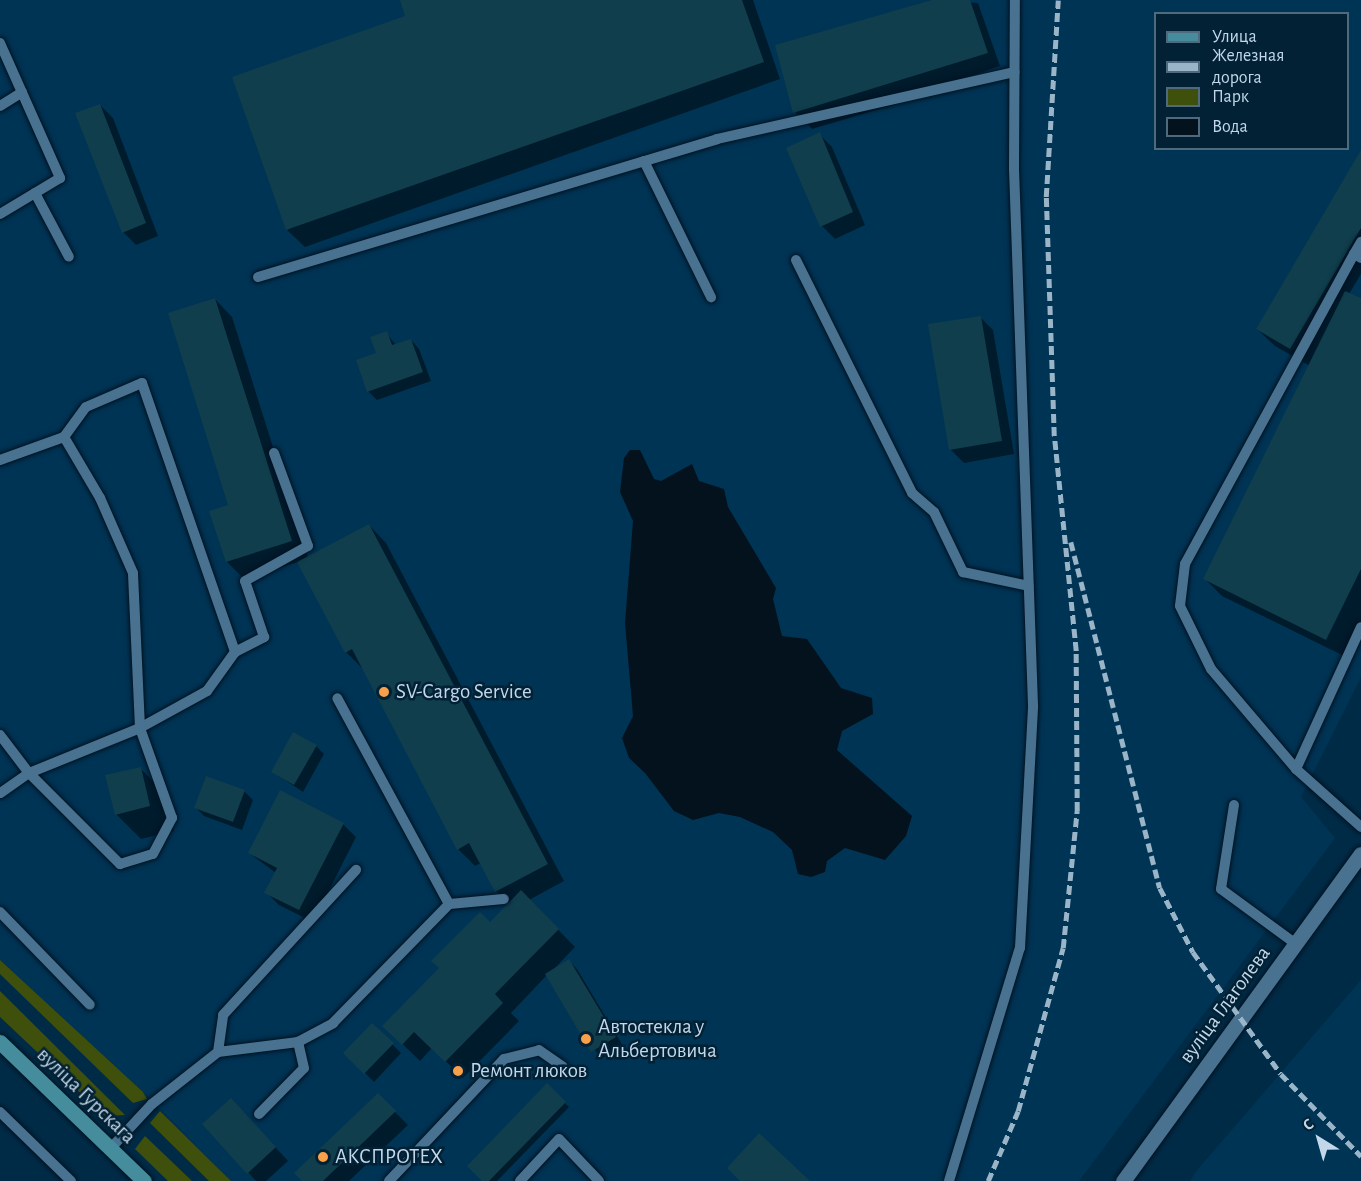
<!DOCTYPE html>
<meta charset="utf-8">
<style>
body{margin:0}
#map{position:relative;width:1361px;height:1181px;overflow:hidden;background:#002b46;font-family:"Alegreya Sans",sans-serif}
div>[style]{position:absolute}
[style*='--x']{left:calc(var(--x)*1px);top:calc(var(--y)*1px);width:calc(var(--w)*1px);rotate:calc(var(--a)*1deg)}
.built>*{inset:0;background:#003454}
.green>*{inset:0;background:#3f4f0c}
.water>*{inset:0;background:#04121d}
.shadow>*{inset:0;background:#0007}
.building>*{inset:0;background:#103e4c}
.roads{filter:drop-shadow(0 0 2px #011221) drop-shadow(0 0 2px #011221)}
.service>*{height:10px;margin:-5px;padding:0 5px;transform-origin:5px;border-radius:5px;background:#497291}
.minor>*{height:15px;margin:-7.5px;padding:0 7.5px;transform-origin:7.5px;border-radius:7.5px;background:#497291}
.secondary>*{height:15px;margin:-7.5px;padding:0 7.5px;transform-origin:7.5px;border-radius:7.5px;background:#458d9d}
.rail>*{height:4.5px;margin-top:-2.25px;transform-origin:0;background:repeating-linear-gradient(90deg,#9ab4c8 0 9px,transparent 0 13.5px)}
.dots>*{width:16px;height:16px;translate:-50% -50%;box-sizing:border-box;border:3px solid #022135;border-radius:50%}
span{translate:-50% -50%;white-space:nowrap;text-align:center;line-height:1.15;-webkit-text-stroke:5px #022135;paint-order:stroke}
.poi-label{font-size:21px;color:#c2d7e9}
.left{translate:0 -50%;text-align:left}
.street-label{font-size:21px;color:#c2d7e9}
.legend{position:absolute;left:1154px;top:12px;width:195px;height:138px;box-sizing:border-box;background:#022135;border:2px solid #4f6a7d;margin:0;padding:8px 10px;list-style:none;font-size:18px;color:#c2d7e9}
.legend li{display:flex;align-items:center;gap:12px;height:30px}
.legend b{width:30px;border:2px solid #4f6a7d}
.north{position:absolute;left:1289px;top:1109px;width:60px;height:60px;-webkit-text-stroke:4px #022135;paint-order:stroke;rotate:323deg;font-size:16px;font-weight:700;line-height:24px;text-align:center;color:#c2d7e9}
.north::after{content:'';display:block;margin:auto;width:21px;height:27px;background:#c2d7e9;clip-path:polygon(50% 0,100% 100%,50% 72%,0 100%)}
</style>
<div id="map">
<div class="built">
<i style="clip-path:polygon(evenodd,0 0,1361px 0,1361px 677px,1301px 797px,1335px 838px,1079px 1181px,231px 1181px,143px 1092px,0 960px,0 0,1156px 14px,1348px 14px,1348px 148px,1156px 148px,1156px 14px,0 0,215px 298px,250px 407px,204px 301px,215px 298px)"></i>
<i style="clip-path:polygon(1361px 980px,1361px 1181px,1190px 1181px,1198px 1169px)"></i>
</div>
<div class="green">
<i style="clip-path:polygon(0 960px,143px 1092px,147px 1099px,133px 1103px,0 974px)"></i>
<i style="clip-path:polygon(0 991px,125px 1115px,105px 1116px,0 1017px)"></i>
<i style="clip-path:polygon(160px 1111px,231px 1181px,209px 1181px,150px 1123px)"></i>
<i style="clip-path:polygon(145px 1136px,192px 1181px,168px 1181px,135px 1149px)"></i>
</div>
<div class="water">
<i style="clip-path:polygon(630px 450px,640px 450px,654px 479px,661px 481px,692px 464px,699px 481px,724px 489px,728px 507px,776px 588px,773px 599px,782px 636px,807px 639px,841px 688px,872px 698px,873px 714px,842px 731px,837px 750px,912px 816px,906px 836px,885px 860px,845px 848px,827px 861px,825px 872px,811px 877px,798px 874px,792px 850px,773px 832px,740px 817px,719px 813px,693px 820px,674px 811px,645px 773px,629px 758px,622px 738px,633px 716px,625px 623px,633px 521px,620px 492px,624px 458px)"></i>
</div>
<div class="shadow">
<i style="clip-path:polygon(401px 0,753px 0,780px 79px,305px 247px,287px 230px,407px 16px)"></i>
<i style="clip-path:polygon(937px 0,978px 3px,1000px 66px,962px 79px,964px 84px,812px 129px,795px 112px)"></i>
<i style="clip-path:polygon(100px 105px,113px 118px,158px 236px,136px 245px,123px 232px)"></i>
<i style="clip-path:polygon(819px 134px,832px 147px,865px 225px,835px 239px,822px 226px)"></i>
<i style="clip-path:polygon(1361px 153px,1361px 274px,1349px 294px,1361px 300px,1361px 621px,1344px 656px,1222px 596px,1205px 579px,1310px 366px,1275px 346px,1257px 329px)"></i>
<i style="clip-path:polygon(215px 299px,232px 317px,308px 558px,369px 525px,386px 543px,564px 881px,529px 900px,575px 947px,554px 969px,569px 961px,577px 969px,623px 1046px,601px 1059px,547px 975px,511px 1013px,519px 1021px,463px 1078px,432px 1048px,420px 1061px,384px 1026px,509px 904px,496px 891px,481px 863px,475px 866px,458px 849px,364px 670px,346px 652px,298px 562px,244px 579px,227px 562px,230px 506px)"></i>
<i style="clip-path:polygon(980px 317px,993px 330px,1014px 454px,964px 463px,951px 450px)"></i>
<i style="clip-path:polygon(386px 333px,396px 345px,411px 340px,419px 349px,431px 381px,377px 400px,368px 391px)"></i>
<i style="clip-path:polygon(316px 746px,324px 754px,303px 792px,273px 772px)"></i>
<i style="clip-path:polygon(140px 768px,165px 793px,174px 831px,141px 839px,116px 814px)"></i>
<i style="clip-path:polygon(244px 791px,253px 800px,242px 830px,204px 816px,196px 808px)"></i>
<i style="clip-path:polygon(343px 824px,356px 837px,313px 922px,279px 905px,266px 892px,276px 873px,249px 853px)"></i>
<i style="clip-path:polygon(373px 1025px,401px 1053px,374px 1082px,345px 1053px)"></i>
<i style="clip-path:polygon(547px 1086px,569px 1107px,497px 1181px,484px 1181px)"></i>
<i style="clip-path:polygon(378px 1095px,408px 1125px,349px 1181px,304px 1181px)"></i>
<i style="clip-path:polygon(244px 1113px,288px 1161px,266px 1181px,256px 1181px,204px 1124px)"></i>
</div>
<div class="building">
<i style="clip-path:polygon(400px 0,742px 0,764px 62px,286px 230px,232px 77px,405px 16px)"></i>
<i style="clip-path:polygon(932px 0,970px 0,988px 53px,793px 113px,775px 45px)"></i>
<i style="clip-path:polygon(100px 104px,146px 223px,122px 233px,75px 113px)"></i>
<i style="clip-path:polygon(820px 132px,853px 212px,820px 227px,786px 148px)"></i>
<i style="clip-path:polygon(1361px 150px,1361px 228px,1290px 349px,1256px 329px)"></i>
<i style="clip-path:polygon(1345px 291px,1361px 298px,1361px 569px,1326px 640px,1203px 579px)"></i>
<i style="clip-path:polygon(215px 298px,292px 541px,226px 562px,209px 511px,228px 505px,168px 313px)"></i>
<i style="clip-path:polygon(981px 316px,1002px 441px,949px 450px,928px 324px)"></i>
<i style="clip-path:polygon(387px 331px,392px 345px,411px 339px,423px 372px,367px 392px,356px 360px,376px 353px,370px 337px)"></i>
<i style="clip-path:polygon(369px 524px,548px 864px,495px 892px,469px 843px,457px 850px,352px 649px,345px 653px,297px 562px)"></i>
<i style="clip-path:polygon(293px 732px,317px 745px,294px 785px,271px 772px)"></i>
<i style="clip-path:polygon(141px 767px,150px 806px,115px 815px,105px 775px)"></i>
<i style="clip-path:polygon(206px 776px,245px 790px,233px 822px,194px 808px)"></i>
<i style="clip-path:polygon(280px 790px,344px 823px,299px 910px,264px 893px,277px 868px,248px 853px)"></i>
<i style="clip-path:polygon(521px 890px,559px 929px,495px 994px,503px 1003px,445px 1062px,414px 1032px,402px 1045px,382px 1026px,439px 968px,431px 961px,480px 912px,490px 922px)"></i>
<i style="clip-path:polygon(569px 959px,616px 1037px,591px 1052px,545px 974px)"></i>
<i style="clip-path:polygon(372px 1023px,394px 1043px,364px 1074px,343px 1053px)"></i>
<i style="clip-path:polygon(547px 1083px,566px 1102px,489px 1181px,482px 1181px,467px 1166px)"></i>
<i style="clip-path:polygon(378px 1093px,396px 1111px,323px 1181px,302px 1181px,294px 1173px)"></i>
<i style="clip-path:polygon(231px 1098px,276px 1147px,247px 1174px,202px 1124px)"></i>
<i style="clip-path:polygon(759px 1133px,810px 1181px,740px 1181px,727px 1168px)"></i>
</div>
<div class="roads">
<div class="service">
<i style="--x:0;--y:43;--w:148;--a:66"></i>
<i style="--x:60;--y:178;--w:70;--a:149"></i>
<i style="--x:0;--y:106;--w:26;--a:-32"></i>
<i style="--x:644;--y:161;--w:152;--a:63.8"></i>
<i style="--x:35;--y:193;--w:72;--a:62"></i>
<i style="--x:1354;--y:254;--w:14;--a:-60"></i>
<i style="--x:1361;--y:258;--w:8;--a:-150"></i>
<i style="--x:1354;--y:254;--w:353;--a:118.6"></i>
<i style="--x:1185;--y:564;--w:42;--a:96.8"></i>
<i style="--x:1180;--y:606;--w:70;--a:63.8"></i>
<i style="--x:1211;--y:669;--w:131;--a:49.6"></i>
<i style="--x:1296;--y:769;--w:87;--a:41.7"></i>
<i style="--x:796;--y:260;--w:260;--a:63.5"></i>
<i style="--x:912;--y:493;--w:29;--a:41"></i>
<i style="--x:934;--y:512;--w:67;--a:64.2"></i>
<i style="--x:963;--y:572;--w:67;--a:12"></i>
<i style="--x:258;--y:277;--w:479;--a:-16.7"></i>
<i style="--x:717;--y:139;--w:305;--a:-12.7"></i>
<i style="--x:0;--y:460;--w:68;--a:-19.8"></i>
<i style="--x:64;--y:437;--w:37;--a:-54"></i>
<i style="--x:86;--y:407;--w:61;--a:-23.2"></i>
<i style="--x:142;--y:383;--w:285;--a:70.9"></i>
<i style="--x:235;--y:652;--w:48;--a:125.7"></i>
<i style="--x:207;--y:691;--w:77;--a:151.1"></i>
<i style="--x:140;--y:728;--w:120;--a:157.9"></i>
<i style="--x:29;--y:773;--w:35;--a:145"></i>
<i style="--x:235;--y:652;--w:33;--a:-27"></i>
<i style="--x:264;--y:637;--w:59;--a:-108.7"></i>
<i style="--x:245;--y:581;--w:72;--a:-29.1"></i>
<i style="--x:308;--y:546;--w:99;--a:-110.1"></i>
<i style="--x:0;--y:735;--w:48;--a:52.7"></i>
<i style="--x:29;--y:773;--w:129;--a:45"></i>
<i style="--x:120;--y:864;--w:34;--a:-17"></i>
<i style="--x:153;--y:854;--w:41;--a:-62.2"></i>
<i style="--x:172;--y:818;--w:96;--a:-109.6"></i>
<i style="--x:140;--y:728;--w:155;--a:-92.6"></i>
<i style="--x:133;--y:573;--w:82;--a:-113.7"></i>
<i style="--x:100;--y:498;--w:71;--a:-120.5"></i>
<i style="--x:1296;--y:769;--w:156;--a:-65.4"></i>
<i style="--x:1234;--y:805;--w:85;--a:98.8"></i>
<i style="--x:1221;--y:889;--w:93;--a:36.3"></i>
<i style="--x:449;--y:904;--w:55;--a:-5.2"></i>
<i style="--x:0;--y:912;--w:129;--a:45.9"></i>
<i style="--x:218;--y:1052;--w:37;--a:-82"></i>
<i style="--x:223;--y:1015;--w:197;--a:-47.5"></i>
<i style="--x:0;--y:1112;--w:99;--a:44.2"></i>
<i style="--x:259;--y:1114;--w:64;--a:-45.6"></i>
<i style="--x:304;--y:1068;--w:27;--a:-103"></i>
<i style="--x:110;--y:1149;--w:62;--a:-47"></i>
<i style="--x:152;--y:1104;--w:84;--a:-38.2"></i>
<i style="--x:218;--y:1052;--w:81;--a:-7.1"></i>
<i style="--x:298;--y:1042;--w:40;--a:-28"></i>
<i style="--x:333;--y:1023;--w:166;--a:-45.7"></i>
<i style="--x:449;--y:904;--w:234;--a:-118.5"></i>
<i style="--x:389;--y:1181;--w:168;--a:-46.7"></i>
<i style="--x:504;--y:1059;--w:36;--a:-14"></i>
<i style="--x:539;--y:1050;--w:29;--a:35"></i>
<i style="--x:520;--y:1181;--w:57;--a:-47.1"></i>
<i style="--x:559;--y:1139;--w:58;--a:46.4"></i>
<i style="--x:949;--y:1181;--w:244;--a:-73.1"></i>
<i style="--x:1020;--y:948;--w:243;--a:-86.9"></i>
<i style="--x:1033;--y:705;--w:537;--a:-92.03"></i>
<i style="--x:1014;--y:168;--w:168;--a:-89.7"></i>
</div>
<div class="minor">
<i style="--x:1123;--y:1181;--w:404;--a:-54"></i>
</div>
<div class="secondary">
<i style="--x:0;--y:1042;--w:200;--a:44"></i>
</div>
</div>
<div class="rail">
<i style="--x:1071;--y:542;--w:357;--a:75.6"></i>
<i style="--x:1160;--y:888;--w:72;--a:62.7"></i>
<i style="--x:1193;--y:952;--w:150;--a:54.2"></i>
<i style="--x:1281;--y:1074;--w:115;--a:45.7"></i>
<i style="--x:988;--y:1181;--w:76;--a:-66.8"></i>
<i style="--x:1018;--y:1111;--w:169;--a:-74.6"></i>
<i style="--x:1063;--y:948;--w:138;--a:-84.2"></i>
<i style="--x:1077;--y:811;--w:160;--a:-90.4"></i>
<i style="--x:1076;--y:651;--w:216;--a:-95.8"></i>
<i style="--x:1054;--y:436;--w:239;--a:-91.9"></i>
<i style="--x:1046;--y:197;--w:197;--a:-86.5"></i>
</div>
<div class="dots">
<i style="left:384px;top:692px;background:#f8a14a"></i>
<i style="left:586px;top:1039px;background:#f8a14a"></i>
<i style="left:458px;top:1071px;background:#f8a14a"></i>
<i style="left:323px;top:1157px;background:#f8a14a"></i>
</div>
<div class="poi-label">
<span class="left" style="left:396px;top:692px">SV-Cargo Service</span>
<span class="left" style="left:598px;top:1039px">Автостекла у<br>Альбертовича</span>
<span class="left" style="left:470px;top:1071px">Ремонт люков</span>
<span class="left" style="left:335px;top:1157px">АКСПРОТЕХ</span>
</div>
<div class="street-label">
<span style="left:1225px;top:1005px;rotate:-54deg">вуліца Глаголева</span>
<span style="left:86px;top:1096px;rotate:44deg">вуліца Гурскага</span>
</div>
<ul class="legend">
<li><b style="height:8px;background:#458d9d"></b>Улица</li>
<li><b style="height:8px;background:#9ab4c8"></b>Железная дорога</li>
<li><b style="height:16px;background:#3f4f0c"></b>Парк</li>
<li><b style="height:16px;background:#04121d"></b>Вода</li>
</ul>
<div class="north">С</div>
</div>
